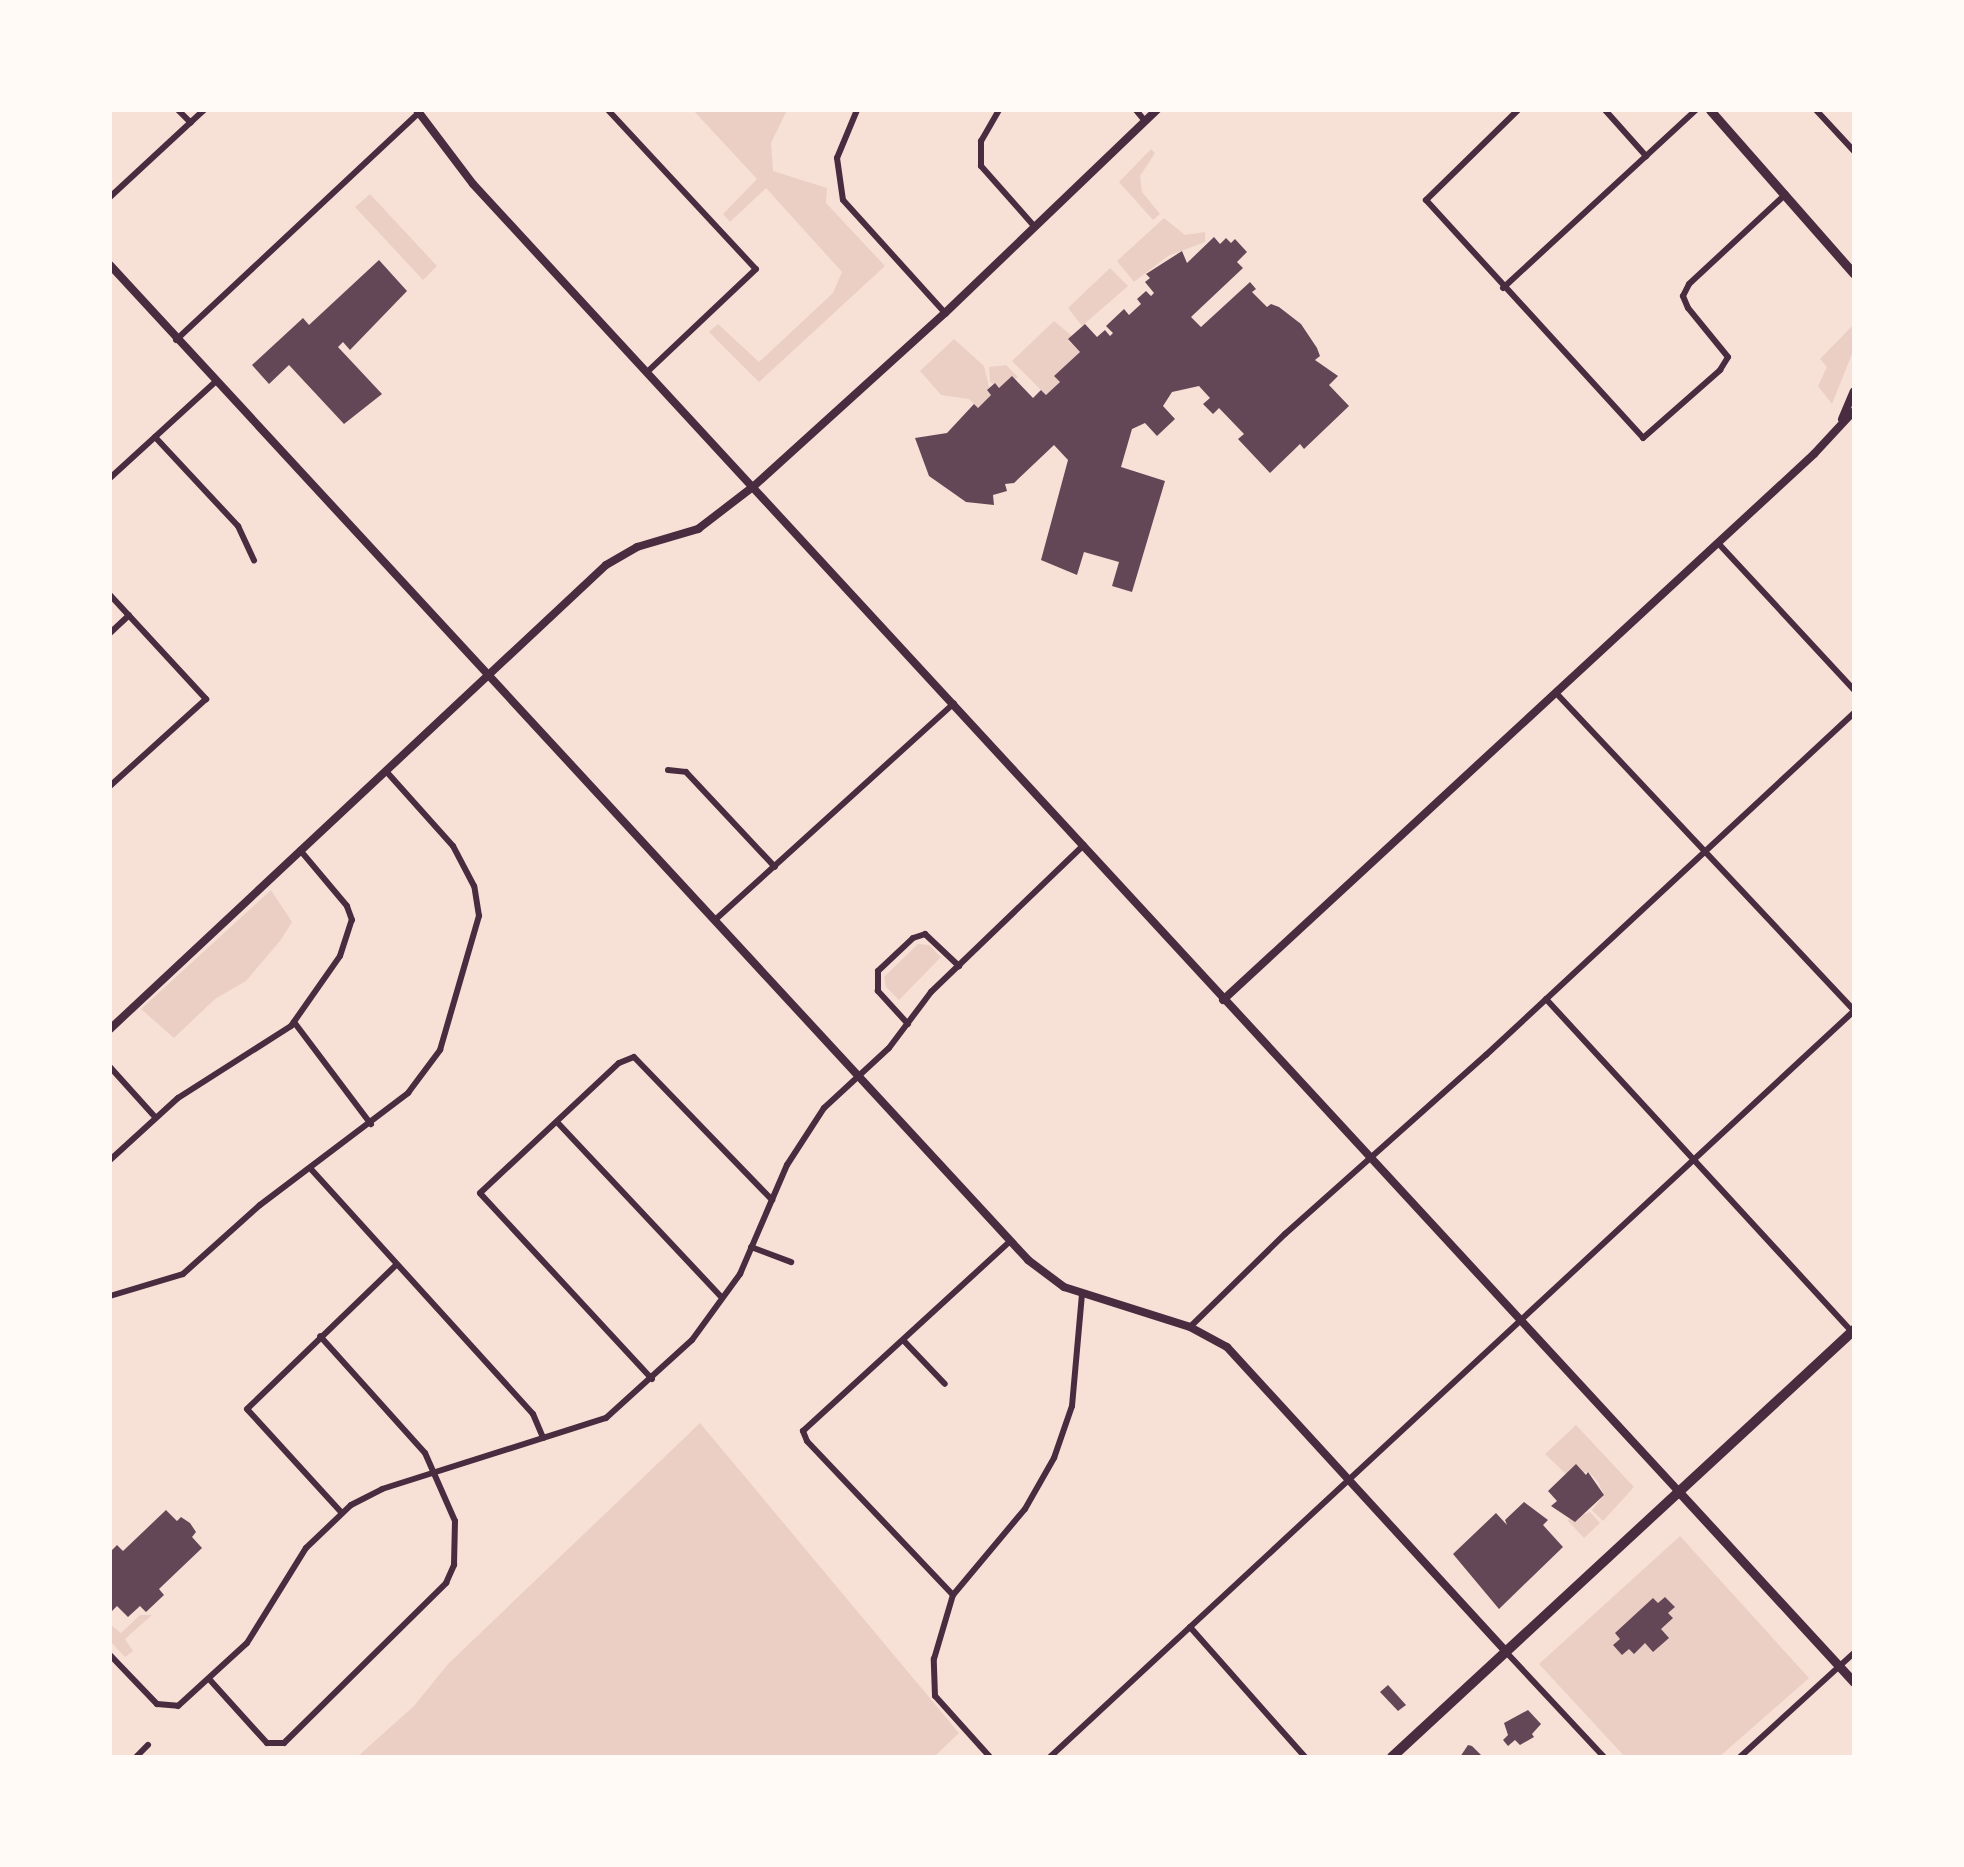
<!DOCTYPE html>
<style>
body{margin:0}
#map{position:relative;width:1964px;height:1867px;overflow:hidden;background:#f7e1d7;font-family:Raleway,sans-serif}
div>[style]{position:absolute}
[style*='--x']{left:calc(var(--x)*1px);top:calc(var(--y)*1px);width:calc(var(--w)*1px);rotate:calc(var(--a)*1deg)}
.green>*{inset:0;background:#ebcfc5}
.building>*{inset:0;background:#644757}
.minor>*{height:6px;margin:-3px;padding:0 3px;transform-origin:3px;border-radius:3px;background:#4a2c40}
.tertiary>*{height:8px;margin:-4px;padding:0 4px;transform-origin:4px;border-radius:4px;background:#4a2c40}
.secondary>*{height:9px;margin:-4.5px;padding:0 4.5px;transform-origin:4.5px;border-radius:4.5px;background:#4a2c40}
.primary>*{height:10px;margin:-5px;padding:0 5px;transform-origin:5px;border-radius:5px;background:#4a2c40}
span{translate:-50% -50%;white-space:nowrap;text-align:center;line-height:1.15;-webkit-text-stroke:8px #fffaf5;paint-order:stroke}
.frame{position:absolute;inset:0;border:112px solid #fffaf5;pointer-events:none}
</style>
<div id="map">
<div class="green">
<i style="clip-path:polygon(693px 110px,787px 110px,771px 143px,773px 171px,827px 188px,826px 203px,885px 266px,759px 382px,709px 332px,718px 324px,759px 362px,833px 293px,842px 272px,766px 188px,730px 222px,723px 214px,757px 179px)"></i>
<i style="clip-path:polygon(1151px 149px,1155px 153px,1140px 176px,1142px 192px,1160px 214px,1153px 220px,1119px 182px)"></i>
<i style="clip-path:polygon(370px 194px,437px 266px,423px 280px,355px 207px)"></i>
<i style="clip-path:polygon(1164px 218px,1185px 235px,1205px 232px,1205px 242px,1168px 256px,1134px 282px,1117px 261px)"></i>
<i style="clip-path:polygon(1110px 268px,1128px 286px,1082px 326px,1068px 308px)"></i>
<i style="clip-path:polygon(1054px 321px,1072px 336px,1068px 340px,1080px 352px,1054px 376px,1060px 382px,1046px 395px,1012px 361px)"></i>
<i style="clip-path:polygon(1854px 324px,1854px 349px,1832px 404px,1818px 386px,1827px 367px,1820px 359px)"></i>
<i style="clip-path:polygon(954px 339px,984px 366px,991px 395px,978px 408px,969px 399px,941px 395px,920px 371px)"></i>
<i style="clip-path:polygon(1006px 365px,1018px 377px,999px 388px,990px 382px,989px 367px)"></i>
<i style="clip-path:polygon(271px 890px,292px 922px,280px 941px,246px 981px,215px 999px,174px 1038px,141px 1009px)"></i>
<i style="clip-path:polygon(918px 944px,929px 945px,941px 957px,899px 1000px,886px 987px,884px 977px)"></i>
<i style="clip-path:polygon(700px 1423px,959px 1733px,934px 1757px,357px 1757px,414px 1706px,448px 1664px)"></i>
<i style="clip-path:polygon(1576px 1425px,1634px 1487px,1603px 1521px,1592px 1510px,1604px 1495px,1598px 1482px,1589px 1472px,1566px 1474px,1545px 1454px)"></i>
<i style="clip-path:polygon(1590px 1512px,1600px 1523px,1584px 1538px,1567px 1520px)"></i>
<i style="clip-path:polygon(1680px 1536px,1809px 1678px,1719px 1757px,1625px 1757px,1539px 1664px)"></i>
<i style="clip-path:polygon(140px 1615px,152px 1615px,125px 1639px,133px 1651px,125px 1657px,110px 1641px,110px 1624px,121px 1633px)"></i>
</div>
<div class="building">
<i style="clip-path:polygon(1214px 237px,1220px 244px,1226px 238px,1231px 243px,1235px 239px,1247px 252px,1237px 262px,1243px 268px,1191px 317px,1201px 327px,1250px 282px,1256px 289px,1252px 292px,1267px 307px,1271px 304px,1279px 307px,1301px 324px,1317px 348px,1320px 356px,1315px 360px,1338px 376px,1329px 385px,1349px 406px,1304px 449px,1300px 444px,1270px 473px,1238px 439px,1244px 434px,1219px 408px,1213px 414px,1203px 404px,1210px 398px,1199px 386px,1172px 392px,1163px 406px,1175px 419px,1157px 436px,1145px 423px,1132px 429px,1121px 467px,1165px 481px,1132px 592px,1112px 586px,1119px 562px,1084px 552px,1077px 575px,1041px 560px,1068px 460px,1054px 445px,1014px 483px,1005px 484px,1007px 491px,993px 495px,994px 505px,966px 502px,929px 476px,915px 438px,947px 433px,974px 404px,978px 408px,991px 395px,987px 390px,995px 383px,999px 388px,1012px 376px,1033px 398px,1041px 390px,1046px 395px,1060px 382px,1054px 376px,1080px 352px,1068px 339px,1085px 324px,1097px 337px,1105px 330px,1110px 336px,1113px 333px,1106px 326px,1124px 309px,1129px 315px,1141px 304px,1137px 299px,1146px 291px,1151px 296px,1154px 293px,1145px 282px,1150px 278px,1146px 274px,1182px 251px,1187px 263px)"></i>
<i style="clip-path:polygon(379px 260px,407px 291px,350px 350px,343px 342px,338px 347px,382px 394px,344px 424px,289px 365px,269px 384px,252px 365px,303px 318px,309px 325px)"></i>
<i style="clip-path:polygon(1576px 1464px,1586px 1475px,1588px 1472px,1604px 1495px,1575px 1522px,1551px 1506px,1557px 1501px,1548px 1491px)"></i>
<i style="clip-path:polygon(1524px 1502px,1548px 1520px,1543px 1525px,1563px 1547px,1499px 1609px,1453px 1554px,1496px 1513px,1507px 1525px,1505px 1520px)"></i>
<i style="clip-path:polygon(166px 1510px,177px 1521px,181px 1517px,190px 1523px,196px 1532px,192px 1537px,202px 1548px,159px 1589px,164px 1595px,146px 1612px,140px 1606px,128px 1617px,117px 1606px,110px 1613px,110px 1552px,117px 1545px,123px 1551px)"></i>
<i style="clip-path:polygon(1665px 1597px,1675px 1607px,1668px 1613px,1673px 1618px,1661px 1629px,1669px 1638px,1653px 1652px,1645px 1643px,1634px 1654px,1629px 1649px,1622px 1655px,1613px 1645px,1620px 1639px,1615px 1633px,1653px 1598px,1658px 1603px)"></i>
<i style="clip-path:polygon(1388px 1685px,1406px 1705px,1398px 1711px,1380px 1692px)"></i>
<i style="clip-path:polygon(1528px 1710px,1541px 1724px,1532px 1734px,1534px 1737px,1520px 1745px,1515px 1740px,1508px 1746px,1503px 1740px,1508px 1735px,1504px 1723px)"></i>
<i style="clip-path:polygon(1468px 1745px,1472px 1746px,1483px 1757px,1460px 1757px)"></i>
</div>
<div class="minor">
<i style="--x:178;--y:110;--w:18;--a:45"></i>
<i style="--x:608;--y:110;--w:217;--a:47.1"></i>
<i style="--x:756;--y:269;--w:150;--a:136.6"></i>
<i style="--x:857;--y:110;--w:52;--a:112.6"></i>
<i style="--x:837;--y:158;--w:42;--a:81.9"></i>
<i style="--x:843;--y:200;--w:152;--a:47.9"></i>
<i style="--x:999;--y:110;--w:36;--a:120"></i>
<i style="--x:981;--y:141;--w:25;--a:90"></i>
<i style="--x:981;--y:166;--w:81;--a:48.5"></i>
<i style="--x:1136;--y:110;--w:14;--a:51"></i>
<i style="--x:1518;--y:110;--w:129;--a:135.6"></i>
<i style="--x:1426;--y:200;--w:322;--a:47.6"></i>
<i style="--x:1643;--y:438;--w:103;--a:-41.4"></i>
<i style="--x:1720;--y:370;--w:15;--a:-58"></i>
<i style="--x:1728;--y:357;--w:63;--a:-129.2"></i>
<i style="--x:1688;--y:308;--w:13;--a:-113"></i>
<i style="--x:1683;--y:296;--w:13;--a:-63"></i>
<i style="--x:1689;--y:284;--w:132;--a:-42.9"></i>
<i style="--x:1605;--y:110;--w:62;--a:48.3"></i>
<i style="--x:1816;--y:110;--w:56;--a:47.2"></i>
<i style="--x:110;--y:197;--w:128;--a:-42.8"></i>
<i style="--x:1503;--y:288;--w:263;--a:-42.7"></i>
<i style="--x:176;--y:340;--w:334;--a:-43.1"></i>
<i style="--x:155;--y:437;--w:122;--a:47"></i>
<i style="--x:238;--y:526;--w:38;--a:65"></i>
<i style="--x:110;--y:478;--w:142;--a:-42.4"></i>
<i style="--x:1718;--y:543;--w:200;--a:47.2"></i>
<i style="--x:110;--y:595;--w:142;--a:47.3"></i>
<i style="--x:206;--y:699;--w:130;--a:137.8"></i>
<i style="--x:110;--y:633;--w:26;--a:-43"></i>
<i style="--x:1557;--y:694;--w:434;--a:46.8"></i>
<i style="--x:668;--y:770;--w:18;--a:6"></i>
<i style="--x:686;--y:772;--w:130;--a:46.9"></i>
<i style="--x:716;--y:919;--w:321;--a:-42.2"></i>
<i style="--x:1546;--y:999;--w:454;--a:47.4"></i>
<i style="--x:294;--y:1022;--w:128;--a:53"></i>
<i style="--x:908;--y:1024;--w:45;--a:-132.3"></i>
<i style="--x:878;--y:991;--w:20;--a:-90"></i>
<i style="--x:878;--y:971;--w:48;--a:-43.3"></i>
<i style="--x:913;--y:938;--w:13;--a:-18"></i>
<i style="--x:925;--y:934;--w:47;--a:43.3"></i>
<i style="--x:110;--y:1067;--w:67;--a:48"></i>
<i style="--x:557;--y:1122;--w:241;--a:46.8"></i>
<i style="--x:110;--y:1160;--w:92;--a:-42.4"></i>
<i style="--x:178;--y:1098;--w:134;--a:-32.5"></i>
<i style="--x:291;--y:1026;--w:85;--a:-55"></i>
<i style="--x:340;--y:956;--w:38;--a:-72"></i>
<i style="--x:352;--y:920;--w:15;--a:-110"></i>
<i style="--x:347;--y:906;--w:73;--a:-130"></i>
<i style="--x:310;--y:1168;--w:332;--a:47.8"></i>
<i style="--x:533;--y:1414;--w:26;--a:67"></i>
<i style="--x:751;--y:1247;--w:43;--a:20.6"></i>
<i style="--x:110;--y:1296;--w:76;--a:-16.8"></i>
<i style="--x:183;--y:1274;--w:103;--a:-41.9"></i>
<i style="--x:260;--y:1205;--w:186;--a:-37.1"></i>
<i style="--x:408;--y:1093;--w:54;--a:-53.3"></i>
<i style="--x:440;--y:1050;--w:140;--a:-73.8"></i>
<i style="--x:479;--y:916;--w:30;--a:-99"></i>
<i style="--x:474;--y:886;--w:45;--a:-117.7"></i>
<i style="--x:453;--y:846;--w:101;--a:-131.8"></i>
<i style="--x:1190;--y:1327;--w:133;--a:-44.4"></i>
<i style="--x:1285;--y:1234;--w:269;--a:-41.7"></i>
<i style="--x:1486;--y:1055;--w:502;--a:-42.9"></i>
<i style="--x:904;--y:1341;--w:59;--a:46.4"></i>
<i style="--x:652;--y:1379;--w:253;--a:-132.8"></i>
<i style="--x:480;--y:1193;--w:190;--a:-43.1"></i>
<i style="--x:619;--y:1063;--w:16;--a:-22"></i>
<i style="--x:634;--y:1057;--w:199;--a:46"></i>
<i style="--x:341;--y:1512;--w:139;--a:-132.4"></i>
<i style="--x:247;--y:1409;--w:207;--a:-44"></i>
<i style="--x:953;--y:1595;--w:212;--a:-133.5"></i>
<i style="--x:807;--y:1441;--w:11;--a:-112"></i>
<i style="--x:803;--y:1431;--w:281;--a:-42.5"></i>
<i style="--x:1190;--y:1627;--w:174;--a:48.5"></i>
<i style="--x:1506;--y:1652;--w:144;--a:47"></i>
<i style="--x:110;--y:1655;--w:68;--a:46.2"></i>
<i style="--x:157;--y:1704;--w:21;--a:5"></i>
<i style="--x:178;--y:1706;--w:93;--a:-42.4"></i>
<i style="--x:247;--y:1643;--w:112;--a:-58.2"></i>
<i style="--x:306;--y:1548;--w:62;--a:-43.7"></i>
<i style="--x:351;--y:1505;--w:35;--a:-27"></i>
<i style="--x:382;--y:1489;--w:235;--a:-17.6"></i>
<i style="--x:606;--y:1418;--w:116;--a:-42.2"></i>
<i style="--x:692;--y:1340;--w:82;--a:-54"></i>
<i style="--x:740;--y:1274;--w:119;--a:-66.7"></i>
<i style="--x:787;--y:1165;--w:68;--a:-57"></i>
<i style="--x:824;--y:1108;--w:88;--a:-42.7"></i>
<i style="--x:889;--y:1048;--w:70;--a:-53.1"></i>
<i style="--x:931;--y:992;--w:212;--a:-43.9"></i>
<i style="--x:210;--y:1680;--w:85;--a:47.9"></i>
<i style="--x:267;--y:1743;--w:17;--a:0"></i>
<i style="--x:284;--y:1743;--w:228;--a:-44.6"></i>
<i style="--x:446;--y:1583;--w:20;--a:-66"></i>
<i style="--x:454;--y:1565;--w:44;--a:-88.7"></i>
<i style="--x:455;--y:1521;--w:74;--a:-113.8"></i>
<i style="--x:425;--y:1453;--w:157;--a:-131.9"></i>
<i style="--x:136;--y:1757;--w:17;--a:-45"></i>
<i style="--x:990;--y:1757;--w:82;--a:-132"></i>
<i style="--x:935;--y:1696;--w:37;--a:-92"></i>
<i style="--x:934;--y:1659;--w:67;--a:-73.5"></i>
<i style="--x:953;--y:1595;--w:112;--a:-50.1"></i>
<i style="--x:1025;--y:1509;--w:59;--a:-60.4"></i>
<i style="--x:1054;--y:1458;--w:55;--a:-70.9"></i>
<i style="--x:1072;--y:1406;--w:112;--a:-84.9"></i>
<i style="--x:1050;--y:1757;--w:1097;--a:-42.86"></i>
<i style="--x:1740;--y:1757;--w:154;--a:-42.4"></i>
</div>
<div class="tertiary">
<i style="--x:417;--y:110;--w:93;--a:52.9"></i>
<i style="--x:473;--y:184;--w:1779;--a:47.32"></i>
<i style="--x:110;--y:265;--w:1354;--a:47.3"></i>
<i style="--x:1028;--y:1260;--w:45;--a:36.9"></i>
<i style="--x:1064;--y:1287;--w:132;--a:17.6"></i>
<i style="--x:1190;--y:1327;--w:42;--a:28.4"></i>
<i style="--x:1227;--y:1347;--w:413;--a:47.5"></i>
<i style="--x:1842;--y:419;--w:30;--a:-67"></i>
<i style="--x:1223;--y:1000;--w:805;--a:-42.73"></i>
<i style="--x:1814;--y:454;--w:59;--a:-47.1"></i>
<i style="--x:110;--y:1029;--w:679;--a:-43.09"></i>
<i style="--x:606;--y:565;--w:36;--a:-30"></i>
<i style="--x:637;--y:547;--w:64;--a:-16.4"></i>
<i style="--x:698;--y:529;--w:71;--a:-37.5"></i>
<i style="--x:754;--y:486;--w:258;--a:-42.2"></i>
<i style="--x:945;--y:313;--w:294;--a:-43.8"></i>
</div>
<div class="secondary">
<i style="--x:1710;--y:110;--w:218;--a:48.7"></i>
<i style="--x:1679;--y:1492;--w:258;--a:47.4"></i>
</div>
<div class="primary">
<i style="--x:1392;--y:1757;--w:629;--a:-42.75"></i>
</div>
<div class="frame"></div>
</div>
